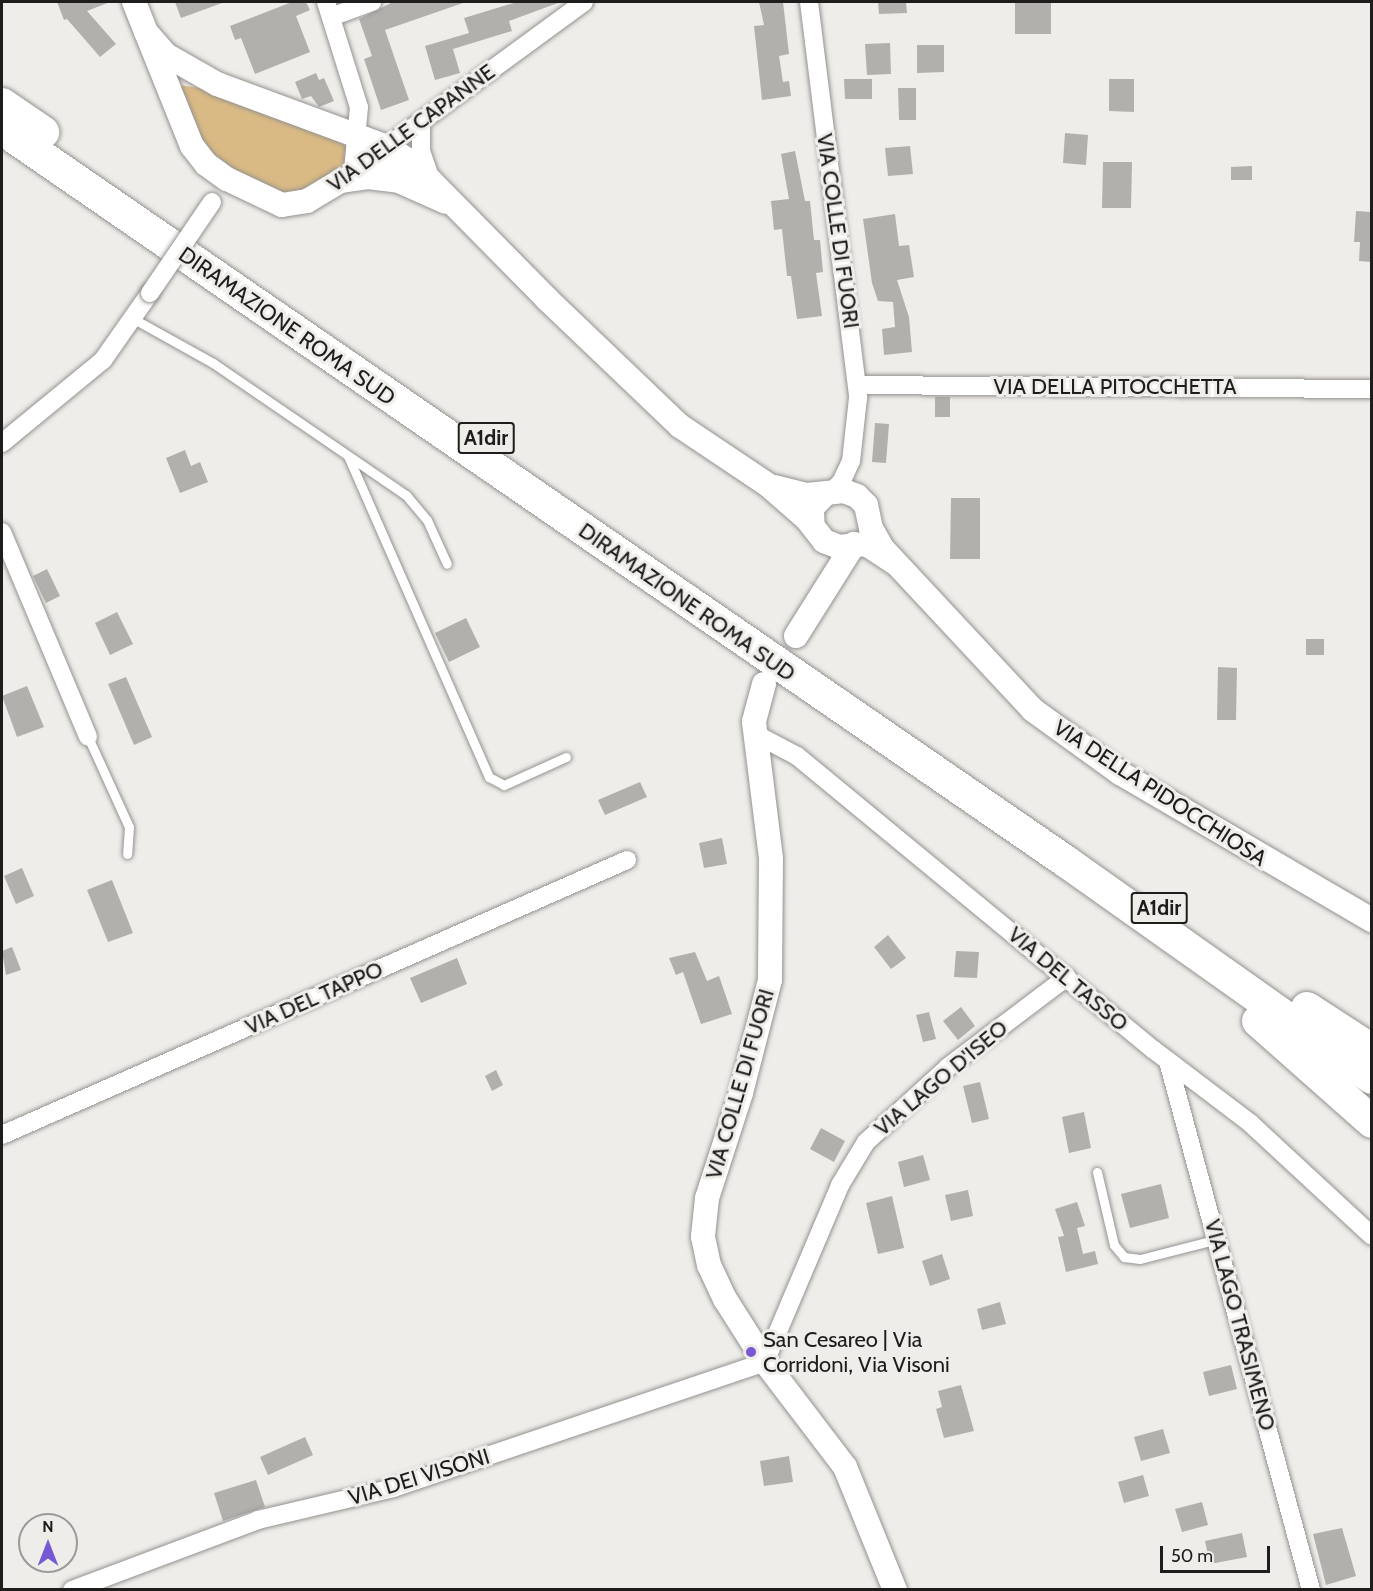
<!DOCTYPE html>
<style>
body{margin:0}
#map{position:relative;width:1373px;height:1591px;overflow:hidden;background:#efedea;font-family:Cabin,sans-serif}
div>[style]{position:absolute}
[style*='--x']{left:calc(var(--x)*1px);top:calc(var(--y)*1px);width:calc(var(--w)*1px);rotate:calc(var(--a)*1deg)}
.green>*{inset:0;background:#daba84}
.building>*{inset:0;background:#b1b0ad}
.roads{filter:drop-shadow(0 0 2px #94928f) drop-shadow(0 0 2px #94928f)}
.lane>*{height:9px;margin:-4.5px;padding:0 4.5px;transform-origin:4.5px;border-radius:4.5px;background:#fff}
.street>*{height:18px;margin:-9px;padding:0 9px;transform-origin:9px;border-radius:9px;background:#fff}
.secondary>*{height:24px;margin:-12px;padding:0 12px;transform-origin:12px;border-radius:12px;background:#fff}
.highway>*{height:32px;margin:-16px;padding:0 16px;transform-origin:16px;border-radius:16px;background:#fff}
.bridges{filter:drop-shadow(0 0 2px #94928f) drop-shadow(0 0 2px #94928f)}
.street-bridge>*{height:18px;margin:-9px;padding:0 9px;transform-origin:9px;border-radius:9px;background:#fff}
.dots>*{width:16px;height:16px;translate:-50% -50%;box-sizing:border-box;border:3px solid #efedea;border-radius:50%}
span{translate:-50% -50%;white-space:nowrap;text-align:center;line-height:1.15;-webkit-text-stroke:6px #efedea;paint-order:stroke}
.shield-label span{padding:2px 4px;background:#efedea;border:2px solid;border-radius:4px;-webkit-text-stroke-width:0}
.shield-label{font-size:21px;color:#1e1d1c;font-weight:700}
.street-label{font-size:22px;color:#1e1d1c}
.poi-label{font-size:22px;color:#1e1d1c}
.left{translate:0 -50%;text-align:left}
.frame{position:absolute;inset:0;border:3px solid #1e1d1c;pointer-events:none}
.north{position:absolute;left:18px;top:1513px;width:60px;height:60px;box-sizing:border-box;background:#efedea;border:2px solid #9b9a98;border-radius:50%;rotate:0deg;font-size:16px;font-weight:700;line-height:24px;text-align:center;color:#1e1d1c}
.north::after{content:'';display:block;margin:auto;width:21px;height:27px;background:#7659d3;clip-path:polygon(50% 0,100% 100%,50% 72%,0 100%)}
.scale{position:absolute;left:1160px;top:1546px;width:110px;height:27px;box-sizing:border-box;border:3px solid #1e1d1c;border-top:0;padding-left:8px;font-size:18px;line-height:21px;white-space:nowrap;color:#1e1d1c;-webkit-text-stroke:4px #efedea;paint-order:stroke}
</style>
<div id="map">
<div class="green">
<i style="clip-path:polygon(173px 84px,212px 90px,340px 140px,348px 150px,351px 164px,285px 200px,210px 156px)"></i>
</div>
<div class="building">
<i style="clip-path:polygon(57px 2px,110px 2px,87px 11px,116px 44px,100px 57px,67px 19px,64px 20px)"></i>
<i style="clip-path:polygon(175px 2px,221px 2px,222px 3px,181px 18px)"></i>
<i style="clip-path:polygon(292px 2px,306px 2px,310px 10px,296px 16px,310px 52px,255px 74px,241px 38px,235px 40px,230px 26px)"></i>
<i style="clip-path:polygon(393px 2px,463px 3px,385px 30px,409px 100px,381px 110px,364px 59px,372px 56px,359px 19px)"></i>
<i style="clip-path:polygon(517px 2px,558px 3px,509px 21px,512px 31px,453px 49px,460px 73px,435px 80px,425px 46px,469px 33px,464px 18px)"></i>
<i style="clip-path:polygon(759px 2px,783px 2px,789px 54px,779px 56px,783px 82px,789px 81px,791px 96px,762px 100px,754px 26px,764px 25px)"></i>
<i style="clip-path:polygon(878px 2px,906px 2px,907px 13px,879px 14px)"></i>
<i style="clip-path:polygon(1015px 2px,1051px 2px,1051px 34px,1015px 34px)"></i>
<i style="clip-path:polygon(890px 43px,891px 74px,867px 75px,865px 44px)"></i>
<i style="clip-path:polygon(917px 45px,944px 45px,944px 72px,917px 73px)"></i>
<i style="clip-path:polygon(316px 73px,319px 80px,324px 78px,334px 101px,319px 107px,311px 96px,302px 99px,295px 82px)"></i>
<i style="clip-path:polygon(844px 79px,872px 79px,872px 99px,845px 99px)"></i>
<i style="clip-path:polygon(1109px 79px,1134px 79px,1134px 112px,1109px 111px)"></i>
<i style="clip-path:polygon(898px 88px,916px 88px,916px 120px,899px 120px)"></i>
<i style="clip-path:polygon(1065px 133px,1088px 135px,1086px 165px,1063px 163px)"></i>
<i style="clip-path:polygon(910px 146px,913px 174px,888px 176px,885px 148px)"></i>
<i style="clip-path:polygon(795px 151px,805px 201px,810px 201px,814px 240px,820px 240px,823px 272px,816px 273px,822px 316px,797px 319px,791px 276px,787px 276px,782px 229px,774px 230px,771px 201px,789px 199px,781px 154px)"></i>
<i style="clip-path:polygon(1103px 162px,1132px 162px,1131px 208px,1102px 208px)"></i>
<i style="clip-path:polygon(1252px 166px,1252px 180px,1231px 180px,1231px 167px)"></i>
<i style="clip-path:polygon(1356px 211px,1371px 212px,1371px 262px,1359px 261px,1360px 242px,1354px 242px)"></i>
<i style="clip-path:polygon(895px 214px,899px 246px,909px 245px,914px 277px,897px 280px,909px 317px,912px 352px,884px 355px,882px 329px,895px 327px,893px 302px,878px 301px,872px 283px,863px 219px)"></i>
<i style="clip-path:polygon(935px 397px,950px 397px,950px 417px,935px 417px)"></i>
<i style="clip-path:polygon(875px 423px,889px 424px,886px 463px,872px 462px)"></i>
<i style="clip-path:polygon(185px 450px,191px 466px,200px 462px,208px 482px,180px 493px,166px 458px)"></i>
<i style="clip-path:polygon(951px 498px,980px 498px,980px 559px,950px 559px)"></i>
<i style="clip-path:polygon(47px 569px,60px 596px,46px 603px,33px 576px)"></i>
<i style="clip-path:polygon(117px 612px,133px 644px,110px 655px,95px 623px)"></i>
<i style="clip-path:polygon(466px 618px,480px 647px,449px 662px,435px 633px)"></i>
<i style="clip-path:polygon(1306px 639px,1324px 639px,1324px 655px,1306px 655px)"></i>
<i style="clip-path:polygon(1218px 667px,1237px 668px,1236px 720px,1217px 720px)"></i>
<i style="clip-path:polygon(126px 677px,152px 737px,134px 745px,108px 684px)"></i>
<i style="clip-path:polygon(27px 686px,44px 727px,17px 737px,2px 696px)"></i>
<i style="clip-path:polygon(640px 782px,647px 797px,605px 815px,598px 800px)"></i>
<i style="clip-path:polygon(722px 838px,727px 864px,704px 868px,699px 843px)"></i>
<i style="clip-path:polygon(22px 868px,34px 896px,16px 904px,4px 876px)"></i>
<i style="clip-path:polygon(112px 880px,133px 933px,108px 942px,87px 890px)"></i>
<i style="clip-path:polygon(888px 935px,906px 958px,891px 969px,874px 947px)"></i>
<i style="clip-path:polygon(12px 947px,21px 970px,6px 975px,2px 951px)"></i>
<i style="clip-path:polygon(956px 951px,979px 952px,977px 978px,954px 977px)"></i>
<i style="clip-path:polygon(695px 952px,707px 981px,719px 976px,732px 1014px,701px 1024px,683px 972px,676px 975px,669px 958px)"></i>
<i style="clip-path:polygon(457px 958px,467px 984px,421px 1003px,410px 978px)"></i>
<i style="clip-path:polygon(961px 1007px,975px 1026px,958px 1040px,943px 1021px)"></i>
<i style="clip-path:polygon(929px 1012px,936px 1039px,923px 1042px,916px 1015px)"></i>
<i style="clip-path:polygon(496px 1070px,503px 1085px,492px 1091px,485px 1076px)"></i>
<i style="clip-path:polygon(980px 1082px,989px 1119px,972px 1123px,963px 1086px)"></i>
<i style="clip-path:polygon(1084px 1112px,1091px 1148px,1069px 1153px,1062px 1117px)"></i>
<i style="clip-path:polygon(821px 1128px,845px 1141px,834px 1162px,810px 1149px)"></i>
<i style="clip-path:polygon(923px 1155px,930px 1180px,904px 1187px,898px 1162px)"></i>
<i style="clip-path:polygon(1161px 1184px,1169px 1218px,1130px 1228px,1121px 1194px)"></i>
<i style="clip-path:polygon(968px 1190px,973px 1216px,951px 1221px,945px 1195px)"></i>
<i style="clip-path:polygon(892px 1196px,904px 1248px,878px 1254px,866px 1203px)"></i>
<i style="clip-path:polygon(1077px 1202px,1085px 1226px,1077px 1228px,1083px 1254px,1095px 1251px,1098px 1264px,1066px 1272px,1058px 1237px,1064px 1236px,1055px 1209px)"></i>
<i style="clip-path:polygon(942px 1254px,950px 1279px,930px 1286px,922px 1261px)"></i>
<i style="clip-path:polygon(1000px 1302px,1006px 1324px,982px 1330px,977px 1309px)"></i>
<i style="clip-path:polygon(1231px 1365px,1237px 1389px,1209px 1396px,1203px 1372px)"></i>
<i style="clip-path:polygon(961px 1385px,974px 1431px,944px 1438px,936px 1409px,942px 1407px,938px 1391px)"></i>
<i style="clip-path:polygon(1163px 1429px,1170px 1453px,1141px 1461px,1134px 1437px)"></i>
<i style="clip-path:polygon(305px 1437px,313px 1455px,268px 1475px,260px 1457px)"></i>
<i style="clip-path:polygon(789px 1456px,793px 1482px,764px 1486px,760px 1461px)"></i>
<i style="clip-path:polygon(1143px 1475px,1149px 1496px,1124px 1503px,1118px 1482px)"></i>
<i style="clip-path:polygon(256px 1480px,265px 1507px,223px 1521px,214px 1493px)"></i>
<i style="clip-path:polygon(1202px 1502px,1208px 1525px,1182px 1532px,1175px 1509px)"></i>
<i style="clip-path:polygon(1342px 1528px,1356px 1576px,1326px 1585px,1313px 1534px)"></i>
<i style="clip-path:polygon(1242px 1533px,1247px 1557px,1210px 1564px,1205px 1541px)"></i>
</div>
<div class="roads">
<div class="lane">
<i style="--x:134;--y:319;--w:90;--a:29.1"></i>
<i style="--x:213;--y:363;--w:234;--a:34.4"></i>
<i style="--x:406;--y:495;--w:33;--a:50"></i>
<i style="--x:427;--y:520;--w:48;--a:65.6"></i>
<i style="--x:348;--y:456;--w:351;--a:66.3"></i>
<i style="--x:489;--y:777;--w:17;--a:28"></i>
<i style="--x:504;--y:785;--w:68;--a:-24.3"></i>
<i style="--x:88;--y:737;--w:99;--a:65.5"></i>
<i style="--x:129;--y:827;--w:27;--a:94"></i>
<i style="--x:1097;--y:1172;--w:75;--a:76.9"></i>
<i style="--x:1114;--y:1245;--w:16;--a:50"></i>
<i style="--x:1124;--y:1257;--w:16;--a:7"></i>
<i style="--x:1140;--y:1259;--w:81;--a:-14.4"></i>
</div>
<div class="street">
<i style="--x:326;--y:2;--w:110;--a:72.6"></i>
<i style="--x:359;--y:107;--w:64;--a:95.4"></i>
<i style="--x:809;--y:2;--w:399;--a:82.9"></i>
<i style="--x:858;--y:398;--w:63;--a:96.3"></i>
<i style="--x:851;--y:461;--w:23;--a:115"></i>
<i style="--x:841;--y:482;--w:37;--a:134"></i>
<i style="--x:815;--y:509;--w:23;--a:88"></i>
<i style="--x:331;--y:17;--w:44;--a:-20.1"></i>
<i style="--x:421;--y:122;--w:29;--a:90"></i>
<i style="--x:421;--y:151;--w:28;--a:71"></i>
<i style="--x:375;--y:155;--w:46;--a:37.1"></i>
<i style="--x:341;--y:180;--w:301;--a:-36.2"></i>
<i style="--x:858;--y:385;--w:514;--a:0.45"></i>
<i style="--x:2;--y:443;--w:131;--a:-39.4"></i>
<i style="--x:103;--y:360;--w:82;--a:-55"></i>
<i style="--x:2;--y:532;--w:222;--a:67.2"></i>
<i style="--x:755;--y:734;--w:47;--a:27.6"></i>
<i style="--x:797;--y:756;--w:462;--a:39.5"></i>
<i style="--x:1154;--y:1050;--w:121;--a:37.2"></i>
<i style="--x:1250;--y:1123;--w:166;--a:42.8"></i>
<i style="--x:1168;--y:1061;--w:548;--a:74.87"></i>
<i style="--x:2;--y:1135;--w:683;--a:-23.75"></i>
<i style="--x:72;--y:1590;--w:199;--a:-20.6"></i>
<i style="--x:258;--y:1520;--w:139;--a:-13.3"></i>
<i style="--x:393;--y:1488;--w:393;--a:-18.7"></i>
<i style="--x:765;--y:1362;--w:192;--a:-67"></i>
<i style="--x:840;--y:1185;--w:50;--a:-58.8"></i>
<i style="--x:866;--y:1142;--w:111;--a:-42.4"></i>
<i style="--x:948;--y:1067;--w:149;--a:-37.1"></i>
</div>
<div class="secondary">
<i style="--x:134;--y:2;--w:155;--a:68.1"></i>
<i style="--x:192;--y:146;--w:23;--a:52"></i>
<i style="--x:206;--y:164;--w:26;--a:36"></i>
<i style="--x:227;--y:179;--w:61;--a:25.3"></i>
<i style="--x:282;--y:205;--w:25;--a:-9"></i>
<i style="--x:307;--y:201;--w:39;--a:-31"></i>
<i style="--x:340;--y:181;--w:28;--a:-8"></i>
<i style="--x:368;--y:177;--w:31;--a:7"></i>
<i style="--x:399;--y:181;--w:51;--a:24.1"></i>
<i style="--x:146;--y:32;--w:30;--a:49"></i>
<i style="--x:166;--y:55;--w:59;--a:29.6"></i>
<i style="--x:217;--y:84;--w:181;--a:20.3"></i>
<i style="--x:387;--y:147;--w:31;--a:32"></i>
<i style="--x:413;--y:163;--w:191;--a:45.4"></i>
<i style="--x:547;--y:299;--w:184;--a:43.7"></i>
<i style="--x:680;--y:426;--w:106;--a:33.8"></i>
<i style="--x:768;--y:485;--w:52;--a:41.1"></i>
<i style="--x:807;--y:519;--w:28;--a:52"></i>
<i style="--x:824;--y:541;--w:16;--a:22"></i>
<i style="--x:839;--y:547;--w:27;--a:-6"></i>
<i style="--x:866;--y:544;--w:35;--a:33"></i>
<i style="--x:774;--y:487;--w:34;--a:14"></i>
<i style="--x:807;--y:495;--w:37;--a:-6"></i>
<i style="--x:844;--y:491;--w:14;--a:21"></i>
<i style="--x:857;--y:496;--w:13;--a:45"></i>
<i style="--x:866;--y:505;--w:24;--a:78"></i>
<i style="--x:871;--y:528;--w:23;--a:61"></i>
<i style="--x:882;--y:548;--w:221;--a:47"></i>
<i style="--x:1033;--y:710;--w:107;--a:35.9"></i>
<i style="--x:1120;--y:773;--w:292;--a:30.3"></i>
<i style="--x:796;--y:636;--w:109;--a:-57.8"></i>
<i style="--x:764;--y:684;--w:39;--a:105"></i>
<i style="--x:754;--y:722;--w:138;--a:82.9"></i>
<i style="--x:771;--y:859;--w:121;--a:90.5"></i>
<i style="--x:770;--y:980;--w:117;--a:104.4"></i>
<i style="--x:741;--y:1093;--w:110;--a:107.9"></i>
<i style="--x:707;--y:1198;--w:39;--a:96"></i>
<i style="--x:703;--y:1237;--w:29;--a:78"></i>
<i style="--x:709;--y:1265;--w:38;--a:65"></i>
<i style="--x:725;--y:1299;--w:75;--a:57.6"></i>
<i style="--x:765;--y:1362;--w:132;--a:52.7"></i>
<i style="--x:845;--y:1467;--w:133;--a:67.9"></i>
</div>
<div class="highway">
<i style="--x:2;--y:104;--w:50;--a:34.3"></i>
<i style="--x:2;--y:129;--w:1294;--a:34.55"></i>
<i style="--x:1068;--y:863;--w:372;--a:35.3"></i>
<i style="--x:1307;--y:1008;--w:77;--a:32.9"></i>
<i style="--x:1258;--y:1021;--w:152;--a:41.5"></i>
</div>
</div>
<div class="bridges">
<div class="street-bridge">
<i style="--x:150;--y:293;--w:110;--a:-55.7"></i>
</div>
</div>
<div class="dots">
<i style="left:751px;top:1352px;background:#7659d3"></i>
</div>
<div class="shield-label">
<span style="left:486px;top:438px">A1dir</span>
<span style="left:1159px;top:908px">A1dir</span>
</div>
<div class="street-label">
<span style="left:411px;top:128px;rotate:-36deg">VIA DELLE CAPANNE</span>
<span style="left:838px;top:231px;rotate:82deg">VIA COLLE DI FUORI</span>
<span style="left:287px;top:326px;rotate:35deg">DIRAMAZIONE ROMA SUD</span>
<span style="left:1115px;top:387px">VIA DELLA PITOCCHETTA</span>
<span style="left:687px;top:602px;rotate:35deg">DIRAMAZIONE ROMA SUD</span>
<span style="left:1160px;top:793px;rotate:33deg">VIA DELLA PIDOCCHIOSA</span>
<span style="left:1068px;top:979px;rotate:40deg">VIA DEL TASSO</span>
<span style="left:314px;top:998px;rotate:-24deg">VIA DEL TAPPO</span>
<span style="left:941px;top:1078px;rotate:-40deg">VIA LAGO D'ISEO</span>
<span style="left:740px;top:1084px;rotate:-74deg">VIA COLLE DI FUORI</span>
<span style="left:1240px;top:1325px;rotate:75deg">VIA LAGO TRASIMENO</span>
<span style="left:419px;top:1477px;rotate:-17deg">VIA DEI VISONI</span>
</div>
<div class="poi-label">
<span class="left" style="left:763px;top:1352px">San Cesareo | Via<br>Corridoni, Via Visoni</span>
</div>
<div class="frame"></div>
<div class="north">N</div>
<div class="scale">50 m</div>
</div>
